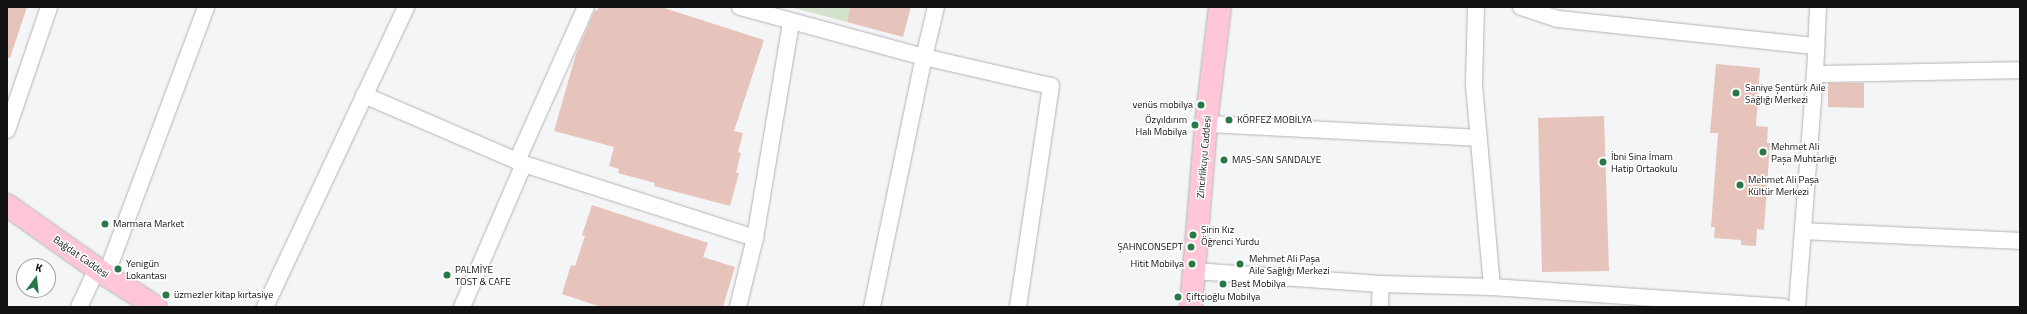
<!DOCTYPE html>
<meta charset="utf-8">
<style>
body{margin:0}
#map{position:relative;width:2027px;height:314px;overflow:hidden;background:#f4f5f6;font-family:"Titillium Web",sans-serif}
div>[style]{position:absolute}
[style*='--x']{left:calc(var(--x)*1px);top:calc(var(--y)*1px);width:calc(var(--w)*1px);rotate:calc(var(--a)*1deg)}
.green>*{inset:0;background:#d3e3ce}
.building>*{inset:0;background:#e7c4bb}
.roads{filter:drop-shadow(0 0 1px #b3b3b4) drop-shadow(0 0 1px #b3b3b4)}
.street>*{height:16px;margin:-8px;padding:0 8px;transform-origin:8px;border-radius:8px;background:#fff}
.primary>*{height:22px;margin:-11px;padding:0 11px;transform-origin:11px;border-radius:11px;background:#fec6d6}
.dots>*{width:11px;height:11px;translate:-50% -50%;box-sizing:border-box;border:2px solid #fff;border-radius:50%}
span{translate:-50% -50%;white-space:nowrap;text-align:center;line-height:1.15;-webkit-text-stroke:3px #fff;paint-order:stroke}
.poi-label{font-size:10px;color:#121213}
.left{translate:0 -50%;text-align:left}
.right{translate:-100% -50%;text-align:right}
.street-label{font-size:10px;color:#121213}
.frame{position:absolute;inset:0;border:8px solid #121213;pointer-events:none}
.north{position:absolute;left:16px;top:258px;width:40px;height:40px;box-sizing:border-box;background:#fff;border:1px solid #a0a0a1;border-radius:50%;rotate:15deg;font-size:11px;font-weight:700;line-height:16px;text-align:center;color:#121213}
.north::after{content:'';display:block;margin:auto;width:14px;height:18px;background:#297848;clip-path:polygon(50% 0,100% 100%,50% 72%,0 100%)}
</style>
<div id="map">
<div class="green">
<i style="clip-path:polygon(790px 7px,850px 7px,847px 22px)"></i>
</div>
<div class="building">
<i style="clip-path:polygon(7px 7px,27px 7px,10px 58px,7px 58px)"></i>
<i style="clip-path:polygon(599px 7px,661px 7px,764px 40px,734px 131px,743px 133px,738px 152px,741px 153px,736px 173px,739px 173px,730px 206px,654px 186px,655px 183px,618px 173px,619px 169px,609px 166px,614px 147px,554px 131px,576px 54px,595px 10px,597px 11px)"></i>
<i style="clip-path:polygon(850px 7px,911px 7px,903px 37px,847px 22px)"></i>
<i style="clip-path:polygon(1716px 64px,1760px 68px,1756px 126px,1768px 127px,1767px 143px,1770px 143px,1764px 230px,1757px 229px,1756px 246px,1741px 245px,1741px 240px,1714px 238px,1715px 227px,1711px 227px,1718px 133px,1710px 133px)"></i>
<i style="clip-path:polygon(1828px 83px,1864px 83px,1864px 108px,1828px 107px)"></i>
<i style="clip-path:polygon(1604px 116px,1609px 271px,1542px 272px,1538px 118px)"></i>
<i style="clip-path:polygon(592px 205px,708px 243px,703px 257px,735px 267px,723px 307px,601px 307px,562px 294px,571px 265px,575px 266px,585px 236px,582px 235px)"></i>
</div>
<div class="roads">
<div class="street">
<i style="--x:740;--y:7;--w:191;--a:15.2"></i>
<i style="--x:924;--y:57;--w:130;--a:12.9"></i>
<i style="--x:1051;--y:86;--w:223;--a:98.5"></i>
<i style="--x:1476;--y:7;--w:78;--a:91.5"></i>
<i style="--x:1474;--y:85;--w:203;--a:84.9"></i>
<i style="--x:1521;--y:7;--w:39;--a:18"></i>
<i style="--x:1558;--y:19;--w:260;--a:6"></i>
<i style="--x:1815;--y:74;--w:205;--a:-1.1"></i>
<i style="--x:364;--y:95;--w:174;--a:23.3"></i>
<i style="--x:524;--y:164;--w:243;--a:17.8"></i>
<i style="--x:1206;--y:124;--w:273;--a:2.9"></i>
<i style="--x:7;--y:130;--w:130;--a:-71.1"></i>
<i style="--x:517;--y:161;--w:169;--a:-65.9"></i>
<i style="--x:1803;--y:231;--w:217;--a:2.6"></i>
<i style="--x:1194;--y:271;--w:187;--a:4"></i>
<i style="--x:1381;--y:284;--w:111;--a:1.5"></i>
<i style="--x:1492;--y:287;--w:292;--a:3.9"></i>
<i style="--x:106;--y:275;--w:286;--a:-69.5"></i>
<i style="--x:79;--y:307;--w:42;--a:-64.7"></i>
<i style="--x:265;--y:307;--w:331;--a:-64.8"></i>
<i style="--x:462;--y:307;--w:156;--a:-66.6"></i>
<i style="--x:738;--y:307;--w:71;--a:-76.2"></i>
<i style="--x:755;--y:238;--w:219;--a:-80.5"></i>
<i style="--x:872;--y:307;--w:255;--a:-78.3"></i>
<i style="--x:924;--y:57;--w:51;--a:-76.5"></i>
<i style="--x:1380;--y:307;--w:23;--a:-88"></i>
<i style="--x:1797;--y:307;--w:234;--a:-85.6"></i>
<i style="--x:1815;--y:74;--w:67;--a:-87.4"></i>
</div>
<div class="primary">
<i style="--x:7;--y:205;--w:121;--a:35.3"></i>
<i style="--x:106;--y:275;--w:59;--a:32.6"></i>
<i style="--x:1191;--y:307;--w:184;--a:-85.3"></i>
<i style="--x:1206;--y:124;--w:118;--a:-83.2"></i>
</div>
</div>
<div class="dots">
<i style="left:1736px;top:93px;background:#297848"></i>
<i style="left:1201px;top:105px;background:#297848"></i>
<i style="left:1229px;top:120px;background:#297848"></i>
<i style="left:1195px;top:125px;background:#297848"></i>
<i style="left:1763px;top:152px;background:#297848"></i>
<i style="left:1224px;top:160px;background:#297848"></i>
<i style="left:1603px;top:162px;background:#297848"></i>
<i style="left:1740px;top:185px;background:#297848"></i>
<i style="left:105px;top:224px;background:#297848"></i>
<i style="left:1193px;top:235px;background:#297848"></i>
<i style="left:1191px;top:247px;background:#297848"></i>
<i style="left:1192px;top:264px;background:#297848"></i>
<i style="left:1240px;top:264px;background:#297848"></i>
<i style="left:118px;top:269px;background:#297848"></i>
<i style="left:447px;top:275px;background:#297848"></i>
<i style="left:1223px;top:284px;background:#297848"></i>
<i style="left:166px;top:295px;background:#297848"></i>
<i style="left:1178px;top:297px;background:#297848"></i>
</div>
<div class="poi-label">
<span class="left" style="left:1745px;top:93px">Saniye Şentürk Aile<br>Sağlığı Merkezi</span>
<span class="right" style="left:1193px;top:105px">venüs mobilya</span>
<span class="right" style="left:1187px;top:125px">Özyıldırım<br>Halı Mobilya</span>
<span class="left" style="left:1237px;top:120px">KÖRFEZ MOBİLYA</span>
<span class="left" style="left:1771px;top:152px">Mehmet Ali<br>Paşa Muhtarlığı</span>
<span class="left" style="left:1611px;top:162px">İbni Sina İmam<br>Hatip Ortaokulu</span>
<span class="left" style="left:1232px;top:160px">MAS-SAN SANDALYE</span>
<span class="left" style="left:1748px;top:185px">Mehmet Ali Paşa<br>Kültür Merkezi</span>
<span class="left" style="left:113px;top:224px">Marmara Market</span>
<span class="left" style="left:1201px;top:235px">Şirin Kız<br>Öğrenci Yurdu</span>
<span class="right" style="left:1183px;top:247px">ŞAHNCONSEPT</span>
<span class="left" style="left:1249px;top:264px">Mehmet Ali Paşa<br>Aile Sağlığı Merkezi</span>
<span class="left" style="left:126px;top:269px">Yenigün<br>Lokantası</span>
<span class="right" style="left:1184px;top:264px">Hitit Mobilya</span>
<span class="left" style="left:455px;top:275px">PALMİYE<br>TOST &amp; CAFE</span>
<span class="left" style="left:1231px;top:284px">Best Mobilya</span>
<span class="left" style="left:174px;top:295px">üzmezler kitap kırtasiye</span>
<span class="left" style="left:1186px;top:297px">Çiftçioğlu Mobilya</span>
</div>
<div class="street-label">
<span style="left:1204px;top:157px;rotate:-85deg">Zincirlikuyu Caddesi</span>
<span style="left:81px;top:257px;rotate:35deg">Bağdat Caddesi</span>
</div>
<div class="frame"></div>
<div class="north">K</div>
</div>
